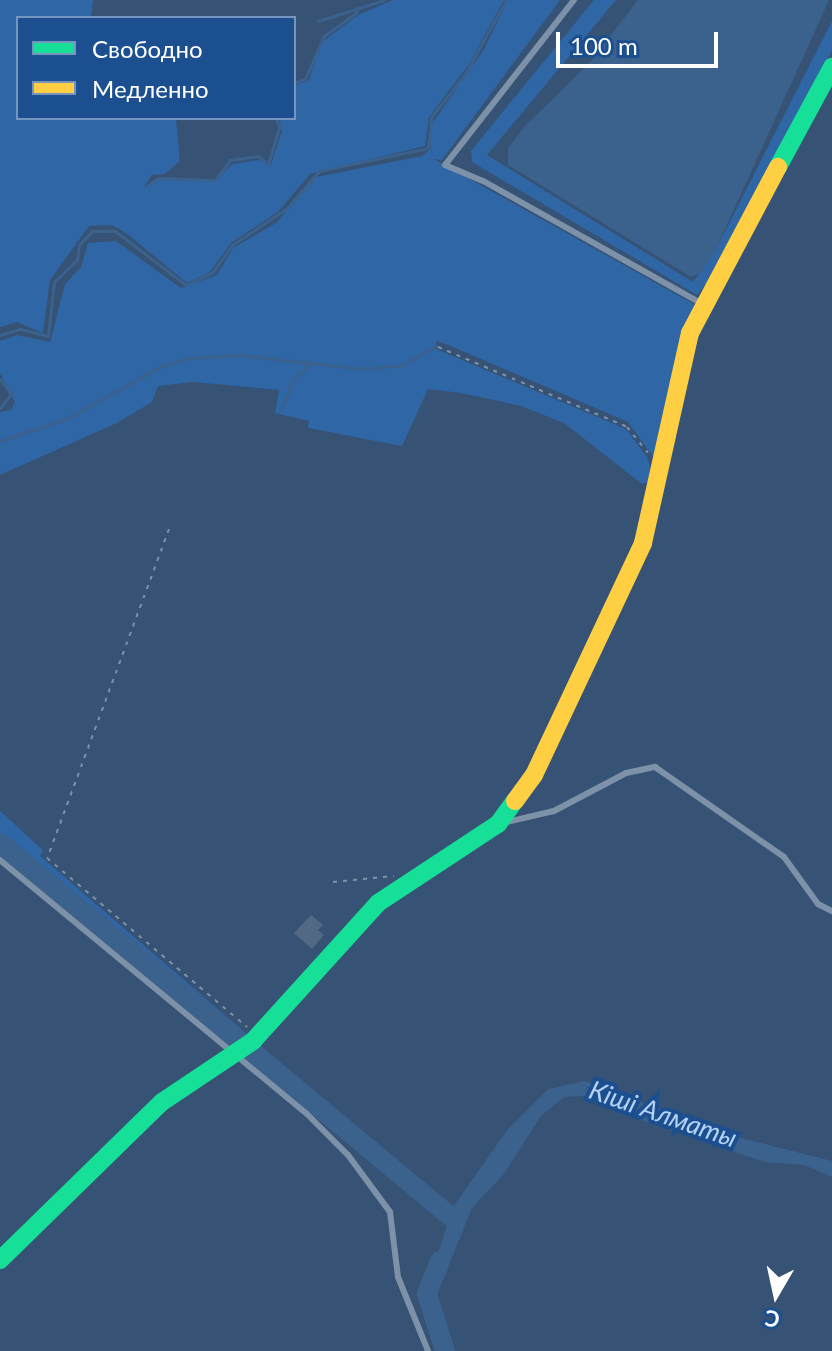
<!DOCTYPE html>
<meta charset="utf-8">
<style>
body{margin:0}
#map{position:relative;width:832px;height:1351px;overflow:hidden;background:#365274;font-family:Lato,sans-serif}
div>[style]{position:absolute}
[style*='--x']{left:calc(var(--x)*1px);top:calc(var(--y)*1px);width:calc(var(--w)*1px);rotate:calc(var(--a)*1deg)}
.green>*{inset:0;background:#2f66a5}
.water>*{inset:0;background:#3b618d}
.stream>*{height:3px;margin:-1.5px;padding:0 1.5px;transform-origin:1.5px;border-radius:1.5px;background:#3b618d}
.river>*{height:20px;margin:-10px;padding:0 10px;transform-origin:10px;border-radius:10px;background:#3b618d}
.building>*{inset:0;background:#526984}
.path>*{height:2px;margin-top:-1px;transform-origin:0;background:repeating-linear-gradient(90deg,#7d92a8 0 4px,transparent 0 10px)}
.lane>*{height:6px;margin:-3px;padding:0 3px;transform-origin:3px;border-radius:3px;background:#7d92a8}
.fast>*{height:18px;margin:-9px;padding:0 9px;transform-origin:9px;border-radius:9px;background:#16e098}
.slow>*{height:18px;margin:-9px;padding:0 9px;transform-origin:9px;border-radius:9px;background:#ffcf43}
span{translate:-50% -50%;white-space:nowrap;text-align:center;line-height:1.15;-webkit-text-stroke:8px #1b4f8f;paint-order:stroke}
.water-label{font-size:26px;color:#b5d3f5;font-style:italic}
.legend{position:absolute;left:16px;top:16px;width:280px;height:104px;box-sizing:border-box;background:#1b4f8f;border:2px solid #7695bc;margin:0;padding:10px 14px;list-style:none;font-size:24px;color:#fff}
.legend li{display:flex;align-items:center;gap:16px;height:40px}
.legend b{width:40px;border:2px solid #7695bc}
.north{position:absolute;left:736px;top:1255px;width:80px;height:80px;-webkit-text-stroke:6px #1b4f8f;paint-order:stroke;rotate:189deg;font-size:22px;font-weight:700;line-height:32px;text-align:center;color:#fff}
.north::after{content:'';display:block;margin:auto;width:28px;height:36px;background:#fff;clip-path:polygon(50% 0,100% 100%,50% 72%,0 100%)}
.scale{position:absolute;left:556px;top:32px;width:162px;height:36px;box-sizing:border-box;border:4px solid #fff;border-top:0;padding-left:10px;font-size:24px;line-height:28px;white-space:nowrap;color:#fff;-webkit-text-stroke:6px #1b4f8f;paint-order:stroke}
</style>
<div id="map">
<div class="green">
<i style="clip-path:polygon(0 0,93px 0,91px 18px,18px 18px,18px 118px,176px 118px,180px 161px,165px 174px,152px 175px,144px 187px,159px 180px,216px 181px,232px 164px,259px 160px,271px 164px,282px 131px,279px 118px,294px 118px,294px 86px,309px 80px,321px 43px,358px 15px,393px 0,504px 0,468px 66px,429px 117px,425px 146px,310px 174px,278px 212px,231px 243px,210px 272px,187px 283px,126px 233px,112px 225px,89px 226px,50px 280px,43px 333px,17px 322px,0 327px)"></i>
<i style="clip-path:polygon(508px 0,560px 0,442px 160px,434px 159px,697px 306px,654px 458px,628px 422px,446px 344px,436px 341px,436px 349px,626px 429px,647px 457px,654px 479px,642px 484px,564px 423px,521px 406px,461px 393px,428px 389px,402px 446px,308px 428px,309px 421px,275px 413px,279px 390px,193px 382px,158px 386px,152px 402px,117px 423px,0 475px,0 412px,11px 410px,15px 402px,0 373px,0 341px,17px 335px,50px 342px,65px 284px,81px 267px,88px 243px,116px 241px,181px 288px,217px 275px,233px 248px,276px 223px,316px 177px,422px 156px,431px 149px,429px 128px,484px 49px)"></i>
<i style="clip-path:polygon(594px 0,616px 0,487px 155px,693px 282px,716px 249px,832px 21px,832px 50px,714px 274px,697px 295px,472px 162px,471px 151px)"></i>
<i style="clip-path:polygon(0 811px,43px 850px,40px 856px,249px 1036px,235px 1044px,0 848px)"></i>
</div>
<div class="water">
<i style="clip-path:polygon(638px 0,829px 0,716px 249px,701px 273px,691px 277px,508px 165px,508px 148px,524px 127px,591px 61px)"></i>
<i style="clip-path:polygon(585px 1081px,726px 1134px,832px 1161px,832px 1177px,804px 1165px,765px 1162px,651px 1124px,585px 1096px,564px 1097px,541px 1116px,504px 1174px,472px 1208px,444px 1278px,436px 1288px,428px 1284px,453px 1207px,508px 1129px,548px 1089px)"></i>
</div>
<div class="stream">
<i style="--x:318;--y:21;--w:69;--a:-17.7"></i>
<i style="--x:294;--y:83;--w:12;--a:-20"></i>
<i style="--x:305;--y:79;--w:47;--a:-66.2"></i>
<i style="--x:324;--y:36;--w:41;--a:-36"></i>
<i style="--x:148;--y:185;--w:12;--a:-35"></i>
<i style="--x:158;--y:178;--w:57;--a:2"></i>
<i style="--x:215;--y:180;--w:25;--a:-53"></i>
<i style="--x:230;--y:160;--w:28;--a:-8"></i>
<i style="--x:258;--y:156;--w:13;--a:39"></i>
<i style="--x:268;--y:164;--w:39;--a:-73"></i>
<i style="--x:279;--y:127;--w:9;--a:-108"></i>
<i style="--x:0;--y:335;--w:21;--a:-17"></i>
<i style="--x:20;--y:329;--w:29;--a:14"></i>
<i style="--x:48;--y:336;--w:54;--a:-83.7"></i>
<i style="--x:54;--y:282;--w:32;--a:-44"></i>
<i style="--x:77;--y:260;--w:15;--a:-82"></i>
<i style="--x:79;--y:245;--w:19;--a:-47"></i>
<i style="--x:92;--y:231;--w:23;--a:0"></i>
<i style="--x:115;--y:231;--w:89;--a:37.3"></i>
<i style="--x:186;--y:285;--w:30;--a:-26"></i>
<i style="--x:213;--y:272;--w:33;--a:-55"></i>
<i style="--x:232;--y:245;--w:66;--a:-33.9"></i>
<i style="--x:287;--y:208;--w:49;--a:-49.1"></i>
<i style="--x:319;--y:171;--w:111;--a:-11.9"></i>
<i style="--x:428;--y:148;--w:31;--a:-84"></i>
<i style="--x:431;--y:117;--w:55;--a:-51.7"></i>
<i style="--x:465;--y:74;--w:85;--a:-61"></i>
<i style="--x:0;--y:379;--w:19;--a:54"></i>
<i style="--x:11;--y:394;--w:18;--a:128"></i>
<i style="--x:281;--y:410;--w:35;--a:-68"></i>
<i style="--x:294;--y:378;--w:20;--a:-41"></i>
<i style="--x:0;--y:441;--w:70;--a:-18.4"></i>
<i style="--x:66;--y:419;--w:107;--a:-29"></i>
<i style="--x:160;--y:367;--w:31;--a:-17"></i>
<i style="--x:190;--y:358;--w:48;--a:-3.6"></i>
<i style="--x:238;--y:355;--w:126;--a:6.4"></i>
<i style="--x:363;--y:369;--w:40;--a:-5.7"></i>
<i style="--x:403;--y:365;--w:39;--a:-30"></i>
</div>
<div class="river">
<i style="--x:0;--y:843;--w:309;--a:39.6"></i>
<i style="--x:250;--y:1050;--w:260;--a:39.7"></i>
<i style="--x:440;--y:1261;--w:35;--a:112"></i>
<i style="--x:427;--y:1294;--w:60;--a:72.5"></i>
</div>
<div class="building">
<i style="clip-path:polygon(311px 915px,323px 925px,318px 930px,324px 935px,312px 949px,294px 933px)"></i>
</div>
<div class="path">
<i style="--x:438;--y:347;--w:205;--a:22.9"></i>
<i style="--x:627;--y:427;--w:33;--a:51"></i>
<i style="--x:169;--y:529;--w:351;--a:110.3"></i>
<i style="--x:47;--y:858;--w:262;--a:40.2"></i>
<i style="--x:333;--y:882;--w:61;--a:-5.6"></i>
</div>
<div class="lane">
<i style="--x:574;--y:0;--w:209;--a:128"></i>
<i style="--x:445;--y:165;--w:43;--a:23"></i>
<i style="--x:485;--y:182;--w:251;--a:29.3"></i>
<i style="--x:507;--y:822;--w:48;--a:-13.2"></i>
<i style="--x:554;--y:811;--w:81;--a:-27.8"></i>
<i style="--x:626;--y:773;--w:30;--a:-12"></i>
<i style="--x:655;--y:767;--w:157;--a:34.9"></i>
<i style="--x:784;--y:857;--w:58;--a:54.1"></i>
<i style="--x:818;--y:904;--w:16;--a:27"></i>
<i style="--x:0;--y:860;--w:398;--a:39.6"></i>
<i style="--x:307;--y:1114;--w:58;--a:45"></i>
<i style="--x:348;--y:1155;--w:71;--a:53.6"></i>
<i style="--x:390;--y:1212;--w:65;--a:83"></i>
<i style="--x:398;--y:1277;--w:80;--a:67.9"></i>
</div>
<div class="fast">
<i style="--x:778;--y:167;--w:114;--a:-61.6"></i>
<i style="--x:0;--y:1260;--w:226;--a:-44.3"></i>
<i style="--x:162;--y:1102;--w:110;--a:-33.8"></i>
<i style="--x:253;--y:1041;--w:186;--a:-47.8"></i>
<i style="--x:378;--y:903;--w:144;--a:-33.4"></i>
<i style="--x:498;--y:824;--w:29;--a:-54"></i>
</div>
<div class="slow">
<i style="--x:515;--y:801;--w:32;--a:-54"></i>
<i style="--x:534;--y:775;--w:256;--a:-64.8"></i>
<i style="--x:643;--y:543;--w:215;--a:-77.4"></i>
<i style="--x:690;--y:333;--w:188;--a:-62.1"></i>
</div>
<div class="water-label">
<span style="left:663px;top:1114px;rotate:19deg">Кіші Алматы</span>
</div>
<ul class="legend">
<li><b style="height:10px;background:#16e098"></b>Свободно</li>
<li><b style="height:10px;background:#ffcf43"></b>Медленно</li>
</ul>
<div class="north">С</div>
<div class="scale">100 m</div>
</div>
